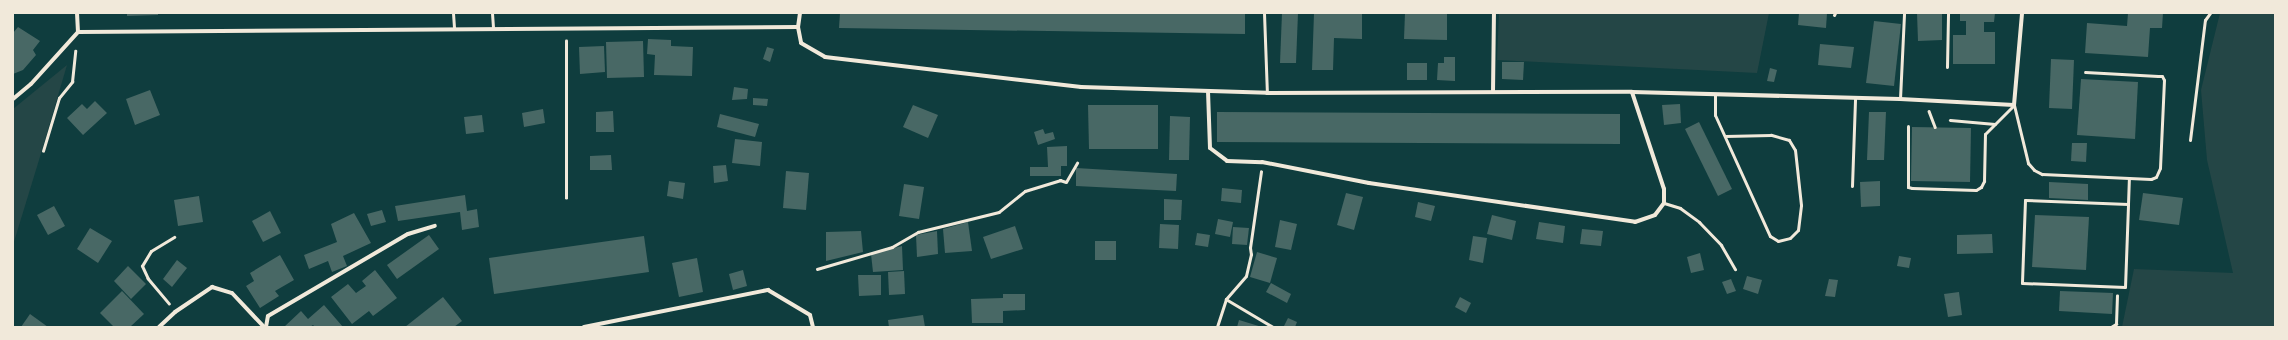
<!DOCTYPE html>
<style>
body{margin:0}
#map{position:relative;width:2288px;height:340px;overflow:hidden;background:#0f3d3e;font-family:"Archivo Narrow",sans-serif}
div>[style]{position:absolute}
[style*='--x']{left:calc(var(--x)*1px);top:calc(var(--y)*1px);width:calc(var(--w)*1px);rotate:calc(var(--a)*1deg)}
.green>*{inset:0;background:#244646}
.building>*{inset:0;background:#486865}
.path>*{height:2.5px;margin:-1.25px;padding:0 1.25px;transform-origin:1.25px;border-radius:1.25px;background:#f1e9da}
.service>*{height:3px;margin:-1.5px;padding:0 1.5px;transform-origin:1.5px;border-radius:1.5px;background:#f1e9da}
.minor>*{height:4px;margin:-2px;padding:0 2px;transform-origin:2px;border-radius:2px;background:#f1e9da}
span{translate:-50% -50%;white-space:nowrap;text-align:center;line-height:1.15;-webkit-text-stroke:3px #f1e9da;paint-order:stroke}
.frame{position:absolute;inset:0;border:14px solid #f1e9da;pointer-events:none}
</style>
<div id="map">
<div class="green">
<i style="clip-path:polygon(1499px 13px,1769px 13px,1757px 73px,1497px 60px)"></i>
<i style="clip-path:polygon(2220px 13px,2275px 13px,2275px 327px,2122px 327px,2134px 269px,2233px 273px,2207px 160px,2201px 90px)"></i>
<i style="clip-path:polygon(67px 65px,39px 160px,13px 245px,13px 109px)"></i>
</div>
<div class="building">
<i style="clip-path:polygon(127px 13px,158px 13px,158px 15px,127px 16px)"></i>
<i style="clip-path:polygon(840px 13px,1245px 13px,1245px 34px,839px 28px)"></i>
<i style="clip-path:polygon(1282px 13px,1298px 13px,1296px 63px,1280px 63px)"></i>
<i style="clip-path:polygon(1314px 13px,1362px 13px,1362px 39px,1334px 38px,1333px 70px,1312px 70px)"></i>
<i style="clip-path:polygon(1405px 13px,1447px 13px,1447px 40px,1404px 39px)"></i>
<i style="clip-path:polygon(1799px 13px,1827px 13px,1826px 28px,1798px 25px)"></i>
<i style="clip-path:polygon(1917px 13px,1942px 13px,1942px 40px,1918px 41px)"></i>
<i style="clip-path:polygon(1960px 13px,1995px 13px,1994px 22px,1984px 22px,1984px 32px,1995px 32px,1995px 64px,1953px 64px,1953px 35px,1966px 35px,1966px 21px,1960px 21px)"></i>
<i style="clip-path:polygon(2128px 13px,2163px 13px,2162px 28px,2150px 28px,2148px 57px,2085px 53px,2087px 23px,2127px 26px)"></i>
<i style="clip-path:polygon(1874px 21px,1901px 24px,1894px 86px,1866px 83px)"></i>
<i style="clip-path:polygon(18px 27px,40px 41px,33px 50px,36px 55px,23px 70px,13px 74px,13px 33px)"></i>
<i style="clip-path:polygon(648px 39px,671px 40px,671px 46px,693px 47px,692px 76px,654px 75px,655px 55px,647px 54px)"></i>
<i style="clip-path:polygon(643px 41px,644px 77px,607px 78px,606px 42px)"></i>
<i style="clip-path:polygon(1820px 44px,1854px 47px,1851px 68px,1818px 65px)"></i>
<i style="clip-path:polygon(604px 46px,605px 72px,580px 74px,579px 47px)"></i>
<i style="clip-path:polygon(767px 47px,774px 49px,770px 62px,763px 59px)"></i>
<i style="clip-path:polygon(1444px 57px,1455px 57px,1455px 81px,1437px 80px,1438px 63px,1444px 63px)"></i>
<i style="clip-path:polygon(2051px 59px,2074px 60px,2072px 109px,2049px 108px)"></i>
<i style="clip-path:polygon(1502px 62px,1524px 62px,1523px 80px,1502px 79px)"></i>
<i style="clip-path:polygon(1407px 63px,1427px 63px,1427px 80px,1407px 80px)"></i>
<i style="clip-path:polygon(1770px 68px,1777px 70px,1774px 82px,1767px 81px)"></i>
<i style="clip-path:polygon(2081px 79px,2138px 82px,2135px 139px,2077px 135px)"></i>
<i style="clip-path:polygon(734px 87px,748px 89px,747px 99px,732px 100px)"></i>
<i style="clip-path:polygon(150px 90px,160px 115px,135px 125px,126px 99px)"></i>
<i style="clip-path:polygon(753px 98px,768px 99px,767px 106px,753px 105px)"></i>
<i style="clip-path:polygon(95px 101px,107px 113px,83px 135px,67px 118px,82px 104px,87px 109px)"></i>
<i style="clip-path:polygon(1680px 104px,1681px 123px,1664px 125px,1662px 105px)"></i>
<i style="clip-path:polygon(913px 105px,938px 115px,928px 138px,903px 127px)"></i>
<i style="clip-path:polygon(1088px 105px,1158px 105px,1158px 149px,1089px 149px)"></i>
<i style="clip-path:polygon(543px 109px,545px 123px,524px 127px,522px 113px)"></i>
<i style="clip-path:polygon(613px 111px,614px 132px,596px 132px,596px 112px)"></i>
<i style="clip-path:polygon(1217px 112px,1620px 114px,1620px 144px,1217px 142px)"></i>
<i style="clip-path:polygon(1869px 112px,1886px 112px,1884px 160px,1867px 160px)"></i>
<i style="clip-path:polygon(720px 114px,759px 124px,755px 137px,717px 127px)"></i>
<i style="clip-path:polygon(482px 115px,484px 132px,466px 134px,464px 117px)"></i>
<i style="clip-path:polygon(1170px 116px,1190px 117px,1189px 160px,1169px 160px)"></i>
<i style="clip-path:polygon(1699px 122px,1732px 189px,1718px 196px,1685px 129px)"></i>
<i style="clip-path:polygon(1912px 127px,1971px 128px,1970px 182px,1911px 181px)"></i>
<i style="clip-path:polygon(1043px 129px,1045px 134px,1053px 132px,1055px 139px,1038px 145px,1034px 132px)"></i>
<i style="clip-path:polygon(735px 139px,762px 142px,760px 166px,732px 163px)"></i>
<i style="clip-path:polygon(2072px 143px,2087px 143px,2086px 162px,2071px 161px)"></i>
<i style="clip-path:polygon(1067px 146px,1067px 166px,1061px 166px,1061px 176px,1030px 176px,1030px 167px,1048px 167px,1047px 147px)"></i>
<i style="clip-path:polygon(611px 155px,612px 170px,590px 170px,590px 156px)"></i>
<i style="clip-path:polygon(726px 165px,728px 181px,714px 183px,713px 166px)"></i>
<i style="clip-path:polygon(1076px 168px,1177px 174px,1176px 191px,1076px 186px)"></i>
<i style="clip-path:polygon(786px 171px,809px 173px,806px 210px,783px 208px)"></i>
<i style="clip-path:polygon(669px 181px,685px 183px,683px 199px,667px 196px)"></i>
<i style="clip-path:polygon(1880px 181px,1880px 206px,1861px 207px,1860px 182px)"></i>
<i style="clip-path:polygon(2049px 182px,2088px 184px,2088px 200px,2049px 198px)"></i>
<i style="clip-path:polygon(904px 184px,924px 187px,919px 219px,899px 216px)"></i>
<i style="clip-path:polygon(1222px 188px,1242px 190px,1241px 203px,1221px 201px)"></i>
<i style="clip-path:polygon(1346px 193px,1363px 197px,1354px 230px,1337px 225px)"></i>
<i style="clip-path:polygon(2143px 193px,2183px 198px,2179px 225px,2139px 220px)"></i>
<i style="clip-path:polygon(465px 195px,467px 211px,477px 209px,479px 227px,462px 230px,460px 212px,398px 221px,395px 206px)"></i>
<i style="clip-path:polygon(199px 196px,203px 222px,178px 226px,174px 200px)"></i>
<i style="clip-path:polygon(1164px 199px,1182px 200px,1181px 220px,1164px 220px)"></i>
<i style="clip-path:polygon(1418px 202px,1435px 206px,1431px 221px,1415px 217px)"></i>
<i style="clip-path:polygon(54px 206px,65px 226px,48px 235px,37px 215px)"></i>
<i style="clip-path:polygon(382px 210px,386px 222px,371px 226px,367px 214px)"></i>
<i style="clip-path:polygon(270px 211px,281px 233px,263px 242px,252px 221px)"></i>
<i style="clip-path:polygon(354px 213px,371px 243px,343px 256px,347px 266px,332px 272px,328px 261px,309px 269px,304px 255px,337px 242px,331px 224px)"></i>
<i style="clip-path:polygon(1492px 215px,1516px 221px,1512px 240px,1487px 234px)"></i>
<i style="clip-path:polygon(2035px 215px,2089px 217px,2086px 270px,2032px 267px)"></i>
<i style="clip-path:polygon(1218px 219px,1233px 222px,1230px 237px,1215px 234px)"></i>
<i style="clip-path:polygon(1280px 220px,1297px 224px,1291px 250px,1275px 247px)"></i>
<i style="clip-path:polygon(968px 222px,972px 251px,945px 253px,943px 229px)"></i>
<i style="clip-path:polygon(1539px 222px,1565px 226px,1563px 243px,1536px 239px)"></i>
<i style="clip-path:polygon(1160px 224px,1179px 225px,1178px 249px,1159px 248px)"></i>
<i style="clip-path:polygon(1015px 226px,1023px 249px,991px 259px,983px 237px)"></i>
<i style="clip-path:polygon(1233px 227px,1249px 228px,1247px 245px,1232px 244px)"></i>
<i style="clip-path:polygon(90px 228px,112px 241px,98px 263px,77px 249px)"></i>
<i style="clip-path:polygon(1582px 229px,1603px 231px,1601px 246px,1580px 244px)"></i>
<i style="clip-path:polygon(861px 231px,863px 252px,826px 261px,826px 232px)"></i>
<i style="clip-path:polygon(937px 231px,938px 254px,917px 257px,916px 235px)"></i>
<i style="clip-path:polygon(1197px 233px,1210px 235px,1208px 247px,1195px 245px)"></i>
<i style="clip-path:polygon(1992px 234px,1993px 253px,1957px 254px,1957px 235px)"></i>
<i style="clip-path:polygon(429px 235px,439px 249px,397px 279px,387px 265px)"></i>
<i style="clip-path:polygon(644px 236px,649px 272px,494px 294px,489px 258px)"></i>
<i style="clip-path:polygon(1473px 236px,1487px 238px,1483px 263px,1469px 260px)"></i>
<i style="clip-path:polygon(1095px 241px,1116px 241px,1116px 260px,1095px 260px)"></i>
<i style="clip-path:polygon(902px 246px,903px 270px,873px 272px,871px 254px)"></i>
<i style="clip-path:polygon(1257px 252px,1277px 258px,1270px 283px,1250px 277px)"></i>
<i style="clip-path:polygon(1700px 253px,1704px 270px,1691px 273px,1687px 257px)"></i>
<i style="clip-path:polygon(280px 255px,294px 280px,275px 291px,279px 296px,260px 308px,246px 286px,254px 281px,250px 273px)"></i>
<i style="clip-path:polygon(1899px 256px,1911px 258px,1909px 268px,1897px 266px)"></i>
<i style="clip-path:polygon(697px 258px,703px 292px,679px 297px,672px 263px)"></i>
<i style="clip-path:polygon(177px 260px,187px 268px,172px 287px,163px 279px)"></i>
<i style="clip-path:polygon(128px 266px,146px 284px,131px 299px,114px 281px)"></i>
<i style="clip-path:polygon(375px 270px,397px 298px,373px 316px,369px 311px,352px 324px,331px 297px,348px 284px,356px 293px,366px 286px,362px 281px)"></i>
<i style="clip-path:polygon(743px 270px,747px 286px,733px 290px,729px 274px)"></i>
<i style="clip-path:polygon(904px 271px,905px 294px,889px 295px,888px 272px)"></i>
<i style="clip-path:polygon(858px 275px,881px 275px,881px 295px,859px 296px)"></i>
<i style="clip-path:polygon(1747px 276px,1762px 280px,1758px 294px,1743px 289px)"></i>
<i style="clip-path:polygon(1731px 279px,1736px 291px,1727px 294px,1722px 282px)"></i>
<i style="clip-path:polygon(1829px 279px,1838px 280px,1835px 297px,1825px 296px)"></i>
<i style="clip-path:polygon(1271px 283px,1291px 294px,1287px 303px,1266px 292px)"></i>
<i style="clip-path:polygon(122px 291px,144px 314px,130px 327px,114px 327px,100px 313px)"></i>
<i style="clip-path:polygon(2060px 291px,2113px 293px,2112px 314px,2059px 311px)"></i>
<i style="clip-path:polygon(1959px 292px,1962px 315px,1948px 317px,1944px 294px)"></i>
<i style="clip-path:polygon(1003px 294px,1025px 294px,1025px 310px,1003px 311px,1003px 323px,972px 323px,971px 299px,1003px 298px)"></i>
<i style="clip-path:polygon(443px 297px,462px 321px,454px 327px,405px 327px)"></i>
<i style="clip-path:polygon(1460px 297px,1471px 303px,1466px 313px,1455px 307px)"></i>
<i style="clip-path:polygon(324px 305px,343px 327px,315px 327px,313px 325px,310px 327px,284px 327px,301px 311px,308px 319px)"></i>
<i style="clip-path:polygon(30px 314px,48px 327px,21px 327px)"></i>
<i style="clip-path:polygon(923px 315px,925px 327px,889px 327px,888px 320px)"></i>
<i style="clip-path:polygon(1288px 318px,1297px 322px,1295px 327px,1284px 326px)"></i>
<i style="clip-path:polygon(1239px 320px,1262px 327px,1237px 327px)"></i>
</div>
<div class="path">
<i style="--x:1929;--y:111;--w:17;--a:69"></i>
<i style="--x:43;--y:151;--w:55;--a:-73.2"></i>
<i style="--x:59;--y:98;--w:21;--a:-51"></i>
<i style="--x:72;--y:82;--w:31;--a:-84"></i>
<i style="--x:566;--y:198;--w:157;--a:-90"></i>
<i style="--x:817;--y:269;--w:78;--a:-16.3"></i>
<i style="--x:892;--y:247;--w:30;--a:-30"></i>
<i style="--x:918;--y:232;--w:83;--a:-13.9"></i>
<i style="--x:999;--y:212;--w:33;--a:-39"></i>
<i style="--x:1025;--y:191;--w:37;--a:-17"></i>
<i style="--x:1060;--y:180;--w:6;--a:18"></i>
<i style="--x:1066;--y:182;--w:22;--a:-60"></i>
<i style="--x:1226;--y:299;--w:55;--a:30.8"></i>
<i style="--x:169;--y:304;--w:33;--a:-130"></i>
<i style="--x:148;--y:279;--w:14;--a:-115"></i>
<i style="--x:142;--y:266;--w:17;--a:-59"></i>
<i style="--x:151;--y:251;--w:27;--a:-31"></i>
<i style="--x:1217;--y:327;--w:29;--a:-72"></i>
<i style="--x:1226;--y:299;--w:30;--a:-49"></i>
<i style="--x:1246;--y:276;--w:22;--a:-77"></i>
<i style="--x:1251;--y:255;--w:7;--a:-98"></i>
<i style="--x:1250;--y:248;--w:77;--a:-81.8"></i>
<i style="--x:2111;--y:327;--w:6;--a:-31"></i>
<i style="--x:2116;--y:324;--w:28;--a:-88"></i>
</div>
<div class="service">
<i style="--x:453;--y:13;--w:16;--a:86"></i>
<i style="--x:492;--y:13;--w:16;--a:86"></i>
<i style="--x:1264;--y:13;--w:80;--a:87.9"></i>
<i style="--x:1834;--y:15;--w:2;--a:-63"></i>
<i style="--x:1947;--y:67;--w:54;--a:-88.9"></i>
<i style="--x:1715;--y:95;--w:20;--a:90"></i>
<i style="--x:1715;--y:115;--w:133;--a:65.6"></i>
<i style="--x:1770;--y:236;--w:9;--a:32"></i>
<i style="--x:1778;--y:241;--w:12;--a:-14"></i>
<i style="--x:1790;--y:238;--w:11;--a:-45"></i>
<i style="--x:1798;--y:230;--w:25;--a:-83"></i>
<i style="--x:1801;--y:205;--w:55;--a:-96.2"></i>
<i style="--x:1795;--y:150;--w:12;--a:-121"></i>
<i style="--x:1789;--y:140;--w:19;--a:-164"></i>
<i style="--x:1771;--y:135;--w:46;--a:178.8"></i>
<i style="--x:1900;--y:99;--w:86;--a:-87.3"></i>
<i style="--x:2014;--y:105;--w:60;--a:76.4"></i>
<i style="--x:2028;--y:163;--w:9;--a:49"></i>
<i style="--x:2034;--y:170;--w:9;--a:27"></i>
<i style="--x:2042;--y:174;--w:109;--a:2.6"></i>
<i style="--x:2151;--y:179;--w:5;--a:-22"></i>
<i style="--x:2156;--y:177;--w:10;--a:-66"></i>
<i style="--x:2160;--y:168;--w:88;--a:-87.4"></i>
<i style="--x:2164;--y:80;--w:4;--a:-117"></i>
<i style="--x:2162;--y:76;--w:4;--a:180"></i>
<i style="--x:2158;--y:76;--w:73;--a:-176.9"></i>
<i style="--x:1950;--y:120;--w:45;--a:5.1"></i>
<i style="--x:1908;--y:126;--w:61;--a:90"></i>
<i style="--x:1908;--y:187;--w:4;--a:14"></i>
<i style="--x:1912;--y:188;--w:64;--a:1.8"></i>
<i style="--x:1976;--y:190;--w:6;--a:-31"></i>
<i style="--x:1981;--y:187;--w:7;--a:-63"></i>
<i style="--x:1984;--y:181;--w:47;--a:-88.8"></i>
<i style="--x:1985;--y:134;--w:41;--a:-45"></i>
<i style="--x:2190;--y:140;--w:121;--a:-82.9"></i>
<i style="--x:2205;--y:20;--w:9;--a:-54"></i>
<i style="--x:1852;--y:186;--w:88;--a:-88"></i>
<i style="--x:1664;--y:203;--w:17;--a:17"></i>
<i style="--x:1680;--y:208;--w:24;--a:36"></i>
<i style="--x:1699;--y:222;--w:32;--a:46"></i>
<i style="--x:1721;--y:245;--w:28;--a:60"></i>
<i style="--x:2128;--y:204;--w:103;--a:-177.8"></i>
<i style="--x:2025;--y:200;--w:83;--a:92.1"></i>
<i style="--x:2022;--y:283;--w:103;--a:2.2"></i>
<i style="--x:2125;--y:287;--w:83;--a:-87.9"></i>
<i style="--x:2128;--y:204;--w:26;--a:-88"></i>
</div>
<div class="minor">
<i style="--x:77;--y:13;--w:19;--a:87"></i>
<i style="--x:800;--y:13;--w:14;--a:98"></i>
<i style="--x:798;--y:27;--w:16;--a:79"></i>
<i style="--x:801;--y:43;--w:28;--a:30"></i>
<i style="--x:825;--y:57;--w:258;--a:6.7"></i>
<i style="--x:1081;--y:87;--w:186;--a:1.8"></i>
<i style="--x:1267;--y:93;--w:365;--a:-0.2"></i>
<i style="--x:1632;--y:92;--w:268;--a:1.5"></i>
<i style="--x:1900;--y:99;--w:114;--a:3"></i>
<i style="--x:2014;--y:105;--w:92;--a:-85"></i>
<i style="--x:1208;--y:91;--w:57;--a:88"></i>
<i style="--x:1210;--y:148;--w:21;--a:37"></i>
<i style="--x:1227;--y:161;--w:35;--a:2"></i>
<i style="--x:1262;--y:162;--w:109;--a:11.1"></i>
<i style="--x:1369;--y:183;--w:269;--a:8.3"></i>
<i style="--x:1635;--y:222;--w:21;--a:-19"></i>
<i style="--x:1655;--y:215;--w:15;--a:-53"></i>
<i style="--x:1664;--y:203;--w:14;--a:-90"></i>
<i style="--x:1664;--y:189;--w:102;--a:-108.3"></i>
<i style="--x:1493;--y:92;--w:79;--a:-89.3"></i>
<i style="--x:13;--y:99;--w:23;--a:-40"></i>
<i style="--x:31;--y:84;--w:70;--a:-47.9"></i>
<i style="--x:78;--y:32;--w:720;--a:-0.4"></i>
<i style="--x:159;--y:327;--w:22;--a:-43"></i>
<i style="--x:175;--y:312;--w:45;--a:-34"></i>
<i style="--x:212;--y:287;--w:21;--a:17"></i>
<i style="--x:232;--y:293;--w:47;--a:46.7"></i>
<i style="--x:266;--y:327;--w:11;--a:-80"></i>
<i style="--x:268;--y:316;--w:162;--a:-30.4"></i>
<i style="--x:408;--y:234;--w:28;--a:-17"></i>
<i style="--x:584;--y:327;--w:188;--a:-11.4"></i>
<i style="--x:768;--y:290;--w:49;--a:30.8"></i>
<i style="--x:810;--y:315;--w:12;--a:76"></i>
</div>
<div class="frame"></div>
</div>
